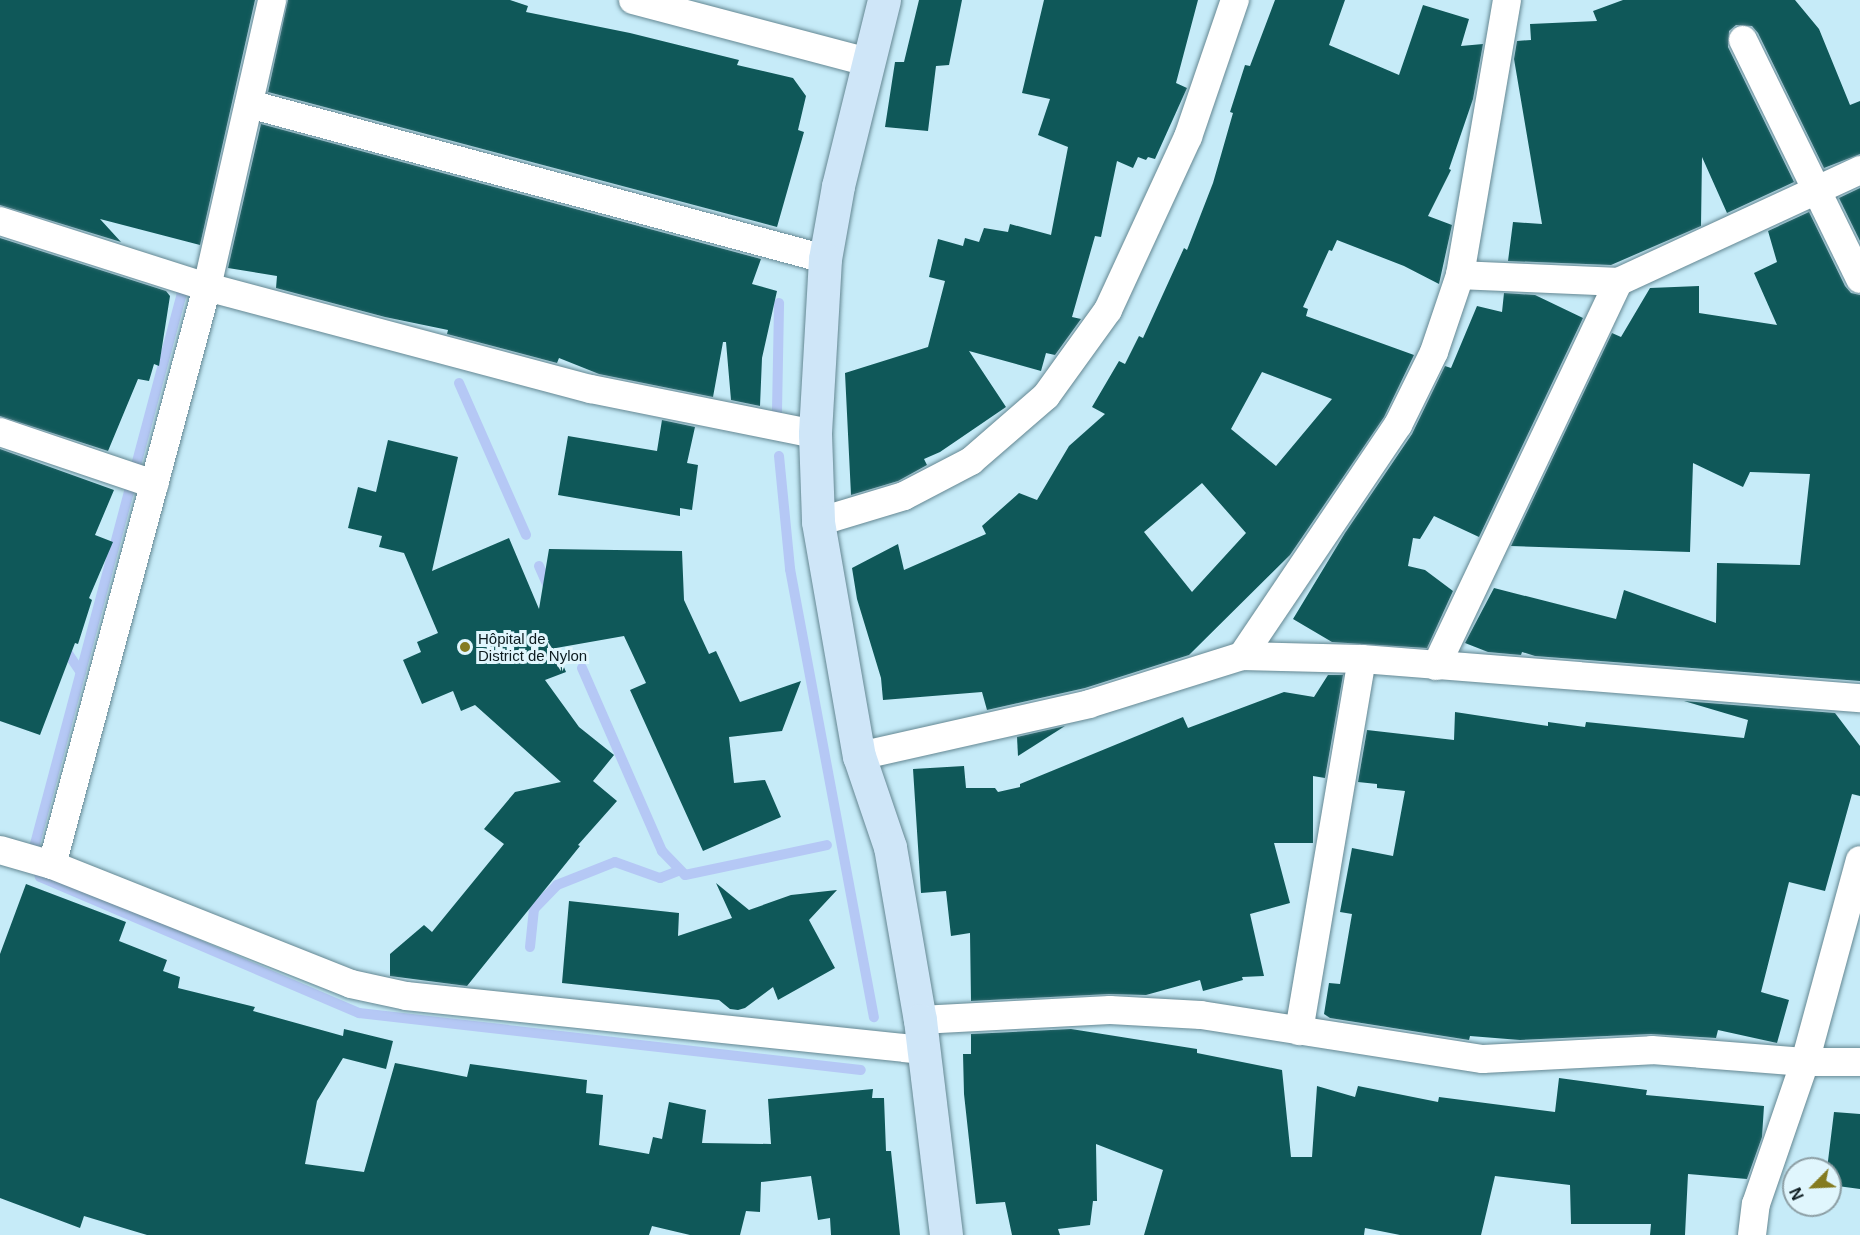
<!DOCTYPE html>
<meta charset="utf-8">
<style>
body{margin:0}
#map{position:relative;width:1860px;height:1235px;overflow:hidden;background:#c6ebf8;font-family:Helvetica,sans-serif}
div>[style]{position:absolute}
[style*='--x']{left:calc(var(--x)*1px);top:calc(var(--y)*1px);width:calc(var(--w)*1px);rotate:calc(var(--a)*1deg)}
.stream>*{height:10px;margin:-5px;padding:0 5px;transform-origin:5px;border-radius:5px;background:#b5c8f5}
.building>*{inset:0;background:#0f5859}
.roads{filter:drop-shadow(0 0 2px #648792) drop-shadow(0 0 2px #648792)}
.street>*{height:28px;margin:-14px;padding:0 14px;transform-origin:14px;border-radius:14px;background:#fff}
.secondary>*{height:33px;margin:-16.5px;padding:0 16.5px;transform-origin:16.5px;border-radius:16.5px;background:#cfe6f8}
.dots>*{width:16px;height:16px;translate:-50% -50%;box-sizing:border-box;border:3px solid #e0f6fd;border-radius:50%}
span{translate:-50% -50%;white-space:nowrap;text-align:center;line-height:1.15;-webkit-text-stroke:6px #e0f6fd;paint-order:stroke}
.poi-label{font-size:15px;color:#0d1b1f}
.left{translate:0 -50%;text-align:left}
.north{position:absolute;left:1782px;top:1157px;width:60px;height:60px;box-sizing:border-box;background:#e0f6fd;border:2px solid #8c9ea4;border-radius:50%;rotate:246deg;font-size:16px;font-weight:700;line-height:24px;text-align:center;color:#0d1b1f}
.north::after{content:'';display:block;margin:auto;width:21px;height:27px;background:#847b20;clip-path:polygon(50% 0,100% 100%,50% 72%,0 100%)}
</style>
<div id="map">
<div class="stream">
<i style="--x:177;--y:282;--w:12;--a:66"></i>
<i style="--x:182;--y:293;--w:582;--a:104.94"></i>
<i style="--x:32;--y:855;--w:23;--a:70"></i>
<i style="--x:40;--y:877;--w:347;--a:23.1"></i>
<i style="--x:359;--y:1013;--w:505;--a:6.48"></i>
<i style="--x:459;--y:383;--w:166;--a:66.2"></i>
<i style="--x:777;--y:411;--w:108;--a:-88.9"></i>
<i style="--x:779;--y:456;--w:114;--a:84.4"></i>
<i style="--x:790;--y:569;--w:456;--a:79.4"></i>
<i style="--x:539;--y:566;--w:27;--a:66"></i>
<i style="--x:63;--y:646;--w:32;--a:56"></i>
<i style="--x:582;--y:668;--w:200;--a:66.4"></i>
<i style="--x:662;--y:851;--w:33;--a:46"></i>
<i style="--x:685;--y:875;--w:145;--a:-11.9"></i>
<i style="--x:530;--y:947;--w:38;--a:-84"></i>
<i style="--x:534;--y:909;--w:33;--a:-46"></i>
<i style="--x:557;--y:885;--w:62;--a:-21.6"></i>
<i style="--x:615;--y:862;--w:48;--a:19.6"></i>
<i style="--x:660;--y:878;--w:19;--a:-21"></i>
</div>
<div class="building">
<i style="clip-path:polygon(0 0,255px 0,200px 245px,100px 219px,121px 242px,0 205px)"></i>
<i style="clip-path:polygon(288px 0,510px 0,528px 6px,526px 12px,630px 33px,739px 60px,737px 65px,793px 78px,806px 96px,798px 130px,804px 132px,777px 227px,268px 92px)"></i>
<i style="clip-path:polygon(919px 0,962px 0,949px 65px,936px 66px,928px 131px,885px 127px,895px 62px,904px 62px)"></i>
<i style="clip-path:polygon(1044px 0,1198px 0,1176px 83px,1187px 88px,1155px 159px,1148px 157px,1146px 160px,1138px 157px,1133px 168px,1117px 161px,1101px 237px,1095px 236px,1072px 317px,1081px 319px,1055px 355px,1046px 353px,1041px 371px,969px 351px,1006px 407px,940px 452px,924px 459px,927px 465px,898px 481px,851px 495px,845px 373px,928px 347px,945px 281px,929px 277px,938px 239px,963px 246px,965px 238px,979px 242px,984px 228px,1008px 232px,1010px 224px,1051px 235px,1068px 147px,1038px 135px,1050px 99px,1022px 93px)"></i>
<i style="clip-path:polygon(evenodd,1275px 0,1345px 0,1329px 45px,1399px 75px,1423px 5px,1469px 19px,1461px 46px,1483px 44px,1473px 99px,1449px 169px,1451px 170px,1428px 216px,1452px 225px,1439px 284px,1404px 266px,1337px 240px,1332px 251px,1329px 250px,1303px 307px,1308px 309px,1306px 316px,1414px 355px,1384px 417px,1290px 555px,1189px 655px,1085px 688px,987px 710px,982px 692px,883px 700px,881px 678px,857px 599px,852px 568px,898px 544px,904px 570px,986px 534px,982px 526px,1019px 493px,1037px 500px,1069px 446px,1105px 414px,1092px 407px,1119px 361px,1125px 364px,1139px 336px,1143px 338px,1184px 248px,1187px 250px,1213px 183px,1233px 113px,1230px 112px,1245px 65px,1250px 66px,1275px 0,1262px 372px,1332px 399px,1276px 466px,1231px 429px,1262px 372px,1275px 0,1202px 483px,1246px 533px,1192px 592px,1144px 532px,1202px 483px)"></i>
<i style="clip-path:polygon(1623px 0,1795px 0,1819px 29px,1850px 105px,1860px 101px,1860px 154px,1824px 168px,1758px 33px,1752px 26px,1736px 25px,1729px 31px,1728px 47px,1794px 182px,1727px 213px,1702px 157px,1701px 226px,1611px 265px,1508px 261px,1513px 222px,1542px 224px,1514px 59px,1517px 41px,1531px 40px,1530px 24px,1597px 21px,1593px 11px)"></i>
<i style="clip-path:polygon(261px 124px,761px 259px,752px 284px,777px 291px,762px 358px,760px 406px,731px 400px,726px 342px,723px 342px,713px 397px,599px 374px,559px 358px,557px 363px,447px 334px,448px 330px,385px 317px,276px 288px,277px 276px,228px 268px)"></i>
<i style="clip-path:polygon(1860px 188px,1860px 241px,1839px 198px)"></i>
<i style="clip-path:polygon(1809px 212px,1845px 286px,1851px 293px,1860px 295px,1860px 681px,1535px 656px,1522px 652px,1521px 655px,1488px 652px,1465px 643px,1494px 588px,1616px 619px,1624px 590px,1716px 623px,1717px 563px,1800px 565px,1810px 474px,1750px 472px,1743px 487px,1693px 463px,1690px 552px,1511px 546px,1612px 333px,1621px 337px,1650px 288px,1699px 286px,1699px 313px,1777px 325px,1754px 273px,1777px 262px,1768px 231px)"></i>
<i style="clip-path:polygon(0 238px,166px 291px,170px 296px,159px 366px,154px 364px,149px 381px,138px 379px,108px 451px,0 416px)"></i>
<i style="clip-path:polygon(1504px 293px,1535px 295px,1583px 318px,1479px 537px,1434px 516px,1420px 539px,1413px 538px,1408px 566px,1425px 570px,1453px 591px,1427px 648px,1332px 642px,1293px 619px,1345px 533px,1412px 434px,1445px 366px,1451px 368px,1477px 306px,1502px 312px)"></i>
<i style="clip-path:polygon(662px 420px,695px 427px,687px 463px,698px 465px,692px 510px,680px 508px,680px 516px,558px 495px,568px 436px,657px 451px)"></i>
<i style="clip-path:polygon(388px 440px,458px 457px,432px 571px,509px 538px,539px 609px,549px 549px,682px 551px,684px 600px,709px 654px,716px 651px,740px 702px,801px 681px,782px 731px,729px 737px,734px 783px,765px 780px,781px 817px,703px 851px,630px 690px,646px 683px,624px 636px,556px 648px,566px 672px,545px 680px,579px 727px,614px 755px,593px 781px,617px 801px,578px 845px,580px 846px,467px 986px,390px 976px,390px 954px,424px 925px,432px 932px,504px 844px,484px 829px,515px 792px,561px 782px,475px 705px,461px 711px,453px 691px,422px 704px,403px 660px,421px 652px,417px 642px,438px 633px,404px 553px,379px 547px,382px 536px,348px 528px,358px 487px,376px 492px)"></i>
<i style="clip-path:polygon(0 449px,114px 490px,95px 535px,113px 542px,89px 598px,92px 600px,78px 644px,75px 643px,40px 735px,0 721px)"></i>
<i style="clip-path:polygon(1328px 675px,1343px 675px,1325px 778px,1313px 776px,1313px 843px,1274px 843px,1290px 903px,1250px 914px,1264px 976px,1242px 977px,1243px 980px,1203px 991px,1200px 980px,1146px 995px,1109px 994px,971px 1001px,970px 933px,951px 936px,946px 891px,921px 893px,913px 769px,964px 766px,966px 788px,995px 788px,998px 792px,1020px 787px,1020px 784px,1183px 717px,1188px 728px,1284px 692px,1314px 697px)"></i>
<i style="clip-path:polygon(1684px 701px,1835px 713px,1860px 746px,1860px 796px,1852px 794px,1825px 891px,1789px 882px,1761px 992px,1789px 1000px,1777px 1043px,1718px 1030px,1716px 1038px,1651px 1034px,1520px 1040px,1470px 1036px,1469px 1040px,1330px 1018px,1324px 1014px,1329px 983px,1340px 984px,1352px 914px,1340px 912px,1352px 848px,1393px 856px,1405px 791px,1377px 788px,1377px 784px,1358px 782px,1367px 730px,1454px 740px,1455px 712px,1548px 726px,1548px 722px,1585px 727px,1586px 722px,1744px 738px,1748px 720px)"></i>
<i style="clip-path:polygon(1065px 726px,1018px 756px,1017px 737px)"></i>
<i style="clip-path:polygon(716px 883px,749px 910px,791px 895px,837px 890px,809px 920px,835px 968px,778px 1000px,773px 987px,745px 1008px,738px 1010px,730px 1009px,719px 1000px,562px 983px,569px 901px,679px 913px,678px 936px,732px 918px)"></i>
<i style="clip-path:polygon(26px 884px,126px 922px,119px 941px,167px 960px,163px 971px,180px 977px,178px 988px,255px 1007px,253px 1011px,343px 1036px,344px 1029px,393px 1041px,386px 1069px,343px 1058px,317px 1101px,305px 1164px,364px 1172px,395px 1063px,467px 1077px,470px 1064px,587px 1080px,586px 1093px,603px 1095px,599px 1145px,649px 1154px,653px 1137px,662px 1139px,669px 1102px,706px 1110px,702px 1143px,771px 1144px,768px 1099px,873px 1089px,872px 1098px,884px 1098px,886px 1151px,891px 1151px,900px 1235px,831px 1235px,830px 1218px,818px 1220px,811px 1176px,761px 1182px,760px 1212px,746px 1211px,740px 1235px,690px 1235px,652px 1226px,649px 1235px,147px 1235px,84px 1216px,80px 1228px,0 1198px,0 954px)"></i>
<i style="clip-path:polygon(1071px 1029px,1197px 1049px,1197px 1053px,1282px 1070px,1291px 1157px,1312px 1157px,1317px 1086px,1355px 1097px,1358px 1086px,1438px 1102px,1439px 1097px,1555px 1112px,1559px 1078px,1647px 1090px,1646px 1095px,1764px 1106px,1762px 1137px,1747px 1179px,1688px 1174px,1685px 1235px,1650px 1235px,1651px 1224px,1571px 1224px,1570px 1185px,1495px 1176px,1481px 1235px,1400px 1235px,1365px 1228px,1364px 1235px,1144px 1235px,1163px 1170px,1096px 1144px,1097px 1201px,1093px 1201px,1090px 1225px,1058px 1229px,1060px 1235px,1012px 1235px,1005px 1202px,976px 1204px,964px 1094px,963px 1054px,971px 1054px,971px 1034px)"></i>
<i style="clip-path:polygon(1834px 1112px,1860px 1114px,1860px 1189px,1830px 1185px,1830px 1169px,1827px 1169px)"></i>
</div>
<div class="roads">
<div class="street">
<i style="--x:633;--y:0;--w:242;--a:14.8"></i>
<i style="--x:1743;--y:40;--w:266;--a:63.9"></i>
<i style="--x:249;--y:104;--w:596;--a:15.06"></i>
<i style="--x:0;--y:221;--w:217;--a:17.7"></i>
<i style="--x:207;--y:287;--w:397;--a:14.9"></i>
<i style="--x:591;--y:389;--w:228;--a:11.4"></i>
<i style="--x:1460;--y:275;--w:158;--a:2.5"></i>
<i style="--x:0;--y:432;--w:163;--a:18.7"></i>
<i style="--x:818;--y:522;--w:90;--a:-16.8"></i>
<i style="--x:904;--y:496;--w:76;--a:-27.6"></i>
<i style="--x:971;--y:461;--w:99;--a:-40.9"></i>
<i style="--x:1046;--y:396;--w:106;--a:-54.2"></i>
<i style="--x:1108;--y:310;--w:191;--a:-65.2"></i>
<i style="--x:1188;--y:137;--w:145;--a:-71.1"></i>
<i style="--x:1242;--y:656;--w:279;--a:-56"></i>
<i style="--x:1398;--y:425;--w:81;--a:-63.7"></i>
<i style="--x:1434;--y:352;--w:81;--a:-71.3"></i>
<i style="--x:1460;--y:275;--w:279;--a:-80.3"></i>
<i style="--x:1436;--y:666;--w:425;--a:-64.6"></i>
<i style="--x:1618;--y:282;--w:267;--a:-24.8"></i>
<i style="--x:859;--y:756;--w:236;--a:-12.7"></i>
<i style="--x:1089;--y:704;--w:160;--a:-17.4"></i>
<i style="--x:1242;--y:656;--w:120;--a:1.4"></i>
<i style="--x:1362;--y:659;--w:500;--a:4.5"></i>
<i style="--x:0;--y:850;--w:54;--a:16.1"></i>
<i style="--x:52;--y:865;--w:322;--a:21.7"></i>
<i style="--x:351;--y:984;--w:56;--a:12.3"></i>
<i style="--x:406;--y:996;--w:520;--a:5.96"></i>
<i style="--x:52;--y:865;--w:598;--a:-74.99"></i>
<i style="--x:207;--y:287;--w:294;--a:-77.2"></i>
<i style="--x:920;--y:1020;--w:190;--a:-3"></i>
<i style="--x:1110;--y:1010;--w:91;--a:3.1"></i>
<i style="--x:1201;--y:1015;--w:285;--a:8.9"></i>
<i style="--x:1483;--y:1059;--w:169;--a:-3"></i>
<i style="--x:1652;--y:1050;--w:153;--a:4.5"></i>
<i style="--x:1805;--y:1062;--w:55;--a:0"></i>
<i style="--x:1299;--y:1031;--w:377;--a:-80.4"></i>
<i style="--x:1752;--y:1235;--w:31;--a:-83"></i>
<i style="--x:1756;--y:1204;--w:150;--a:-71"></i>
<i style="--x:1805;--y:1062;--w:209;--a:-74.8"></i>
</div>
<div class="secondary">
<i style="--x:884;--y:0;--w:192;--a:103.9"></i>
<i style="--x:838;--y:186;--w:74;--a:100.1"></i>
<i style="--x:825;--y:259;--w:175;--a:93.3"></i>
<i style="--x:815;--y:434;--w:88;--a:88"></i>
<i style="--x:818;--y:522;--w:238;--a:80.1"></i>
<i style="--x:859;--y:756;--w:96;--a:71.2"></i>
<i style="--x:890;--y:847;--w:176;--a:80.2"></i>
<i style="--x:920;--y:1020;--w:217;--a:83.1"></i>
</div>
</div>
<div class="dots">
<i style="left:465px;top:647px;background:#847b20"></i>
</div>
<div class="poi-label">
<span class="left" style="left:478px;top:647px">Hôpital de<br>District de Nylon</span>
</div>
<div class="north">N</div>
</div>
